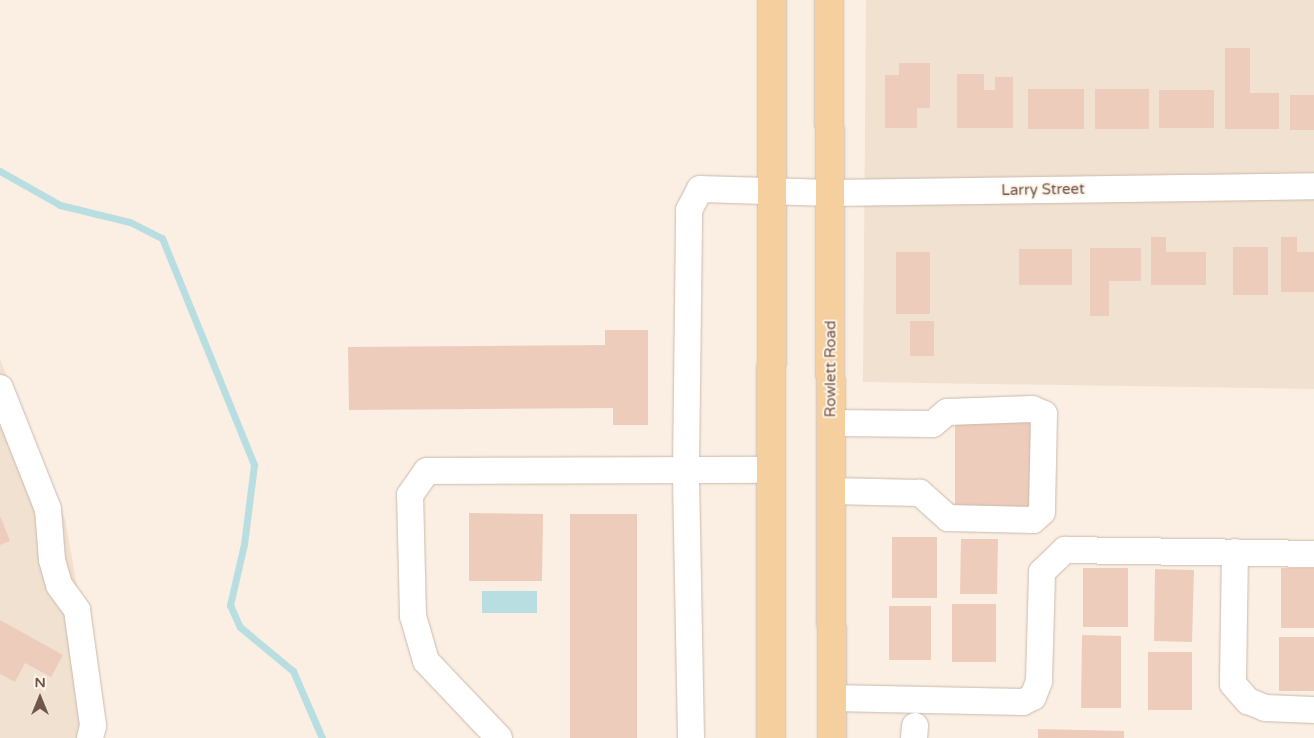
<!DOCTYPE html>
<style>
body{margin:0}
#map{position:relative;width:1314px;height:738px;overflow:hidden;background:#faefe2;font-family:"Varela Round",sans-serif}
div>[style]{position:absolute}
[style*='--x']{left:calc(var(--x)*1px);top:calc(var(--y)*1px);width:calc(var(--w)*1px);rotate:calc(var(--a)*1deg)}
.residential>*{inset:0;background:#f1e1d1}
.water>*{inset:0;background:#b8dee2}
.stream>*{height:7px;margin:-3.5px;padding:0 3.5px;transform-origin:3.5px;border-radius:3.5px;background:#b8dee2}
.building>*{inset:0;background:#ecb}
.roads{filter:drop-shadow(0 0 1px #cdb9ac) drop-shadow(0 0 1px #cdb9ac)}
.minor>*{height:26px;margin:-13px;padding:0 13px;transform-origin:13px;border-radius:13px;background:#fff}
.major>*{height:28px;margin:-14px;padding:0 14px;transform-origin:14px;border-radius:14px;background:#f5d09e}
span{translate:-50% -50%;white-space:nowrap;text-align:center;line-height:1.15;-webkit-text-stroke:4px #fef4e8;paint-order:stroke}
.street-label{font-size:15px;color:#70554a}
.north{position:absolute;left:15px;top:673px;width:50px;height:50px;-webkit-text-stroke:4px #fef4e8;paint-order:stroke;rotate:0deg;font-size:14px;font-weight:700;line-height:20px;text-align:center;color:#70554a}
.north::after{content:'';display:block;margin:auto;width:18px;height:22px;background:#70554a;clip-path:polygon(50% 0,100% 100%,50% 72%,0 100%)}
</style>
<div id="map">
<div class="residential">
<i style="clip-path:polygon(866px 0,1314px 0,1314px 389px,863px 382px)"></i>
<i style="clip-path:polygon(0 359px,65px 519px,104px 738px,0 738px)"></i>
</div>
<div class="water">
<i style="clip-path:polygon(482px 591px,537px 591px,537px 613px,482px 613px)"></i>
</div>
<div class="stream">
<i style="--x:0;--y:171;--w:69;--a:29.5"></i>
<i style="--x:60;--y:205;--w:72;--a:13.7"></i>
<i style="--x:130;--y:222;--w:36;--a:27"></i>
<i style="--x:162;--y:238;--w:245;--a:67.9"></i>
<i style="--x:254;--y:465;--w:80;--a:97.2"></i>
<i style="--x:244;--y:544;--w:63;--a:102.9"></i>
<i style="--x:230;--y:605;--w:24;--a:66"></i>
<i style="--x:240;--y:627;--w:69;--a:39.7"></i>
<i style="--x:293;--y:671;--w:73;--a:66.6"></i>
</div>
<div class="building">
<i style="clip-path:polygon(1225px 48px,1250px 48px,1250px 93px,1279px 93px,1279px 129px,1225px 129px)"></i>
<i style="clip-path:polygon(899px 63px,930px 63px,930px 108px,917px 108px,917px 128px,885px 128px,885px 75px,899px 75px)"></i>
<i style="clip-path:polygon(957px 74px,984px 74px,984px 90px,995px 90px,995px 77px,1013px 77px,1013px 128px,957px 128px)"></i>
<i style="clip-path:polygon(1028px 89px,1084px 89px,1084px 129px,1028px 129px)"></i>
<i style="clip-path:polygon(1095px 89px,1149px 89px,1149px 129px,1095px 129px)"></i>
<i style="clip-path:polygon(1159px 90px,1214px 90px,1214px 128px,1159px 128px)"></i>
<i style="clip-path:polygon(1290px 95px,1314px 95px,1314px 130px,1290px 130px)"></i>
<i style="clip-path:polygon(1151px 237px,1166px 237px,1166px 252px,1206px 252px,1206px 285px,1151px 285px)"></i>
<i style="clip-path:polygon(1281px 237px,1297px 237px,1297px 252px,1314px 252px,1314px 292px,1281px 292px)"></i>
<i style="clip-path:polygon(1233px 247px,1268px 247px,1268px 295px,1233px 295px)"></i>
<i style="clip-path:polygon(1090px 248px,1141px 248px,1141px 281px,1109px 281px,1109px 316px,1090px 316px)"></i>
<i style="clip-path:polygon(1019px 249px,1072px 249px,1072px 285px,1019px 285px)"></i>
<i style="clip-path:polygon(896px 252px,930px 252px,930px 314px,896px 314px)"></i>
<i style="clip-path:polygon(910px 321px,934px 321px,934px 356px,910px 356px)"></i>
<i style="clip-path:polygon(605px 330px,648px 330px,648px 425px,613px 425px,613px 408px,349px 410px,348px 347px,605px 345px)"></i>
<i style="clip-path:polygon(955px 417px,1031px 417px,1031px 507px,955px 507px)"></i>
<i style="clip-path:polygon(469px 513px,543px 514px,542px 581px,469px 581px)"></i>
<i style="clip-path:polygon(570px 514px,637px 514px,637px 738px,570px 738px)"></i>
<i style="clip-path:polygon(0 516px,10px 541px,0 545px)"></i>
<i style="clip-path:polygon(892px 537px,937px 537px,937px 598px,892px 598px)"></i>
<i style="clip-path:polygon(961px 539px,998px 539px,997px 594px,960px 594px)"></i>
<i style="clip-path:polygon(1083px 568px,1128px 568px,1128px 627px,1083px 627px)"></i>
<i style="clip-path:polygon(1281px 568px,1314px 568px,1314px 628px,1281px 628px)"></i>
<i style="clip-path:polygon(1155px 569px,1194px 570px,1192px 642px,1154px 641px)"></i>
<i style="clip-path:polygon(952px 604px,996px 604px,996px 662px,952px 662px)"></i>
<i style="clip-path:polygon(889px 606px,931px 606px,931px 660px,889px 660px)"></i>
<i style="clip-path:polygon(0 620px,63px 655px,51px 677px,25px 663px,15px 682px,0 674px)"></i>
<i style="clip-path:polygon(1082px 635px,1121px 636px,1121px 708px,1081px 708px)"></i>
<i style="clip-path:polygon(1279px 637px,1314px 637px,1314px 691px,1279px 691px)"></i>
<i style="clip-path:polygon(1148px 652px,1192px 652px,1192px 710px,1148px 710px)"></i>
<i style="clip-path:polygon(1038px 729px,1124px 731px,1124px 738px,1038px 738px)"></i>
</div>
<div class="roads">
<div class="minor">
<i style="--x:0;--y:388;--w:130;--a:68.4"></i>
<i style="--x:48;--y:509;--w:51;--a:85.5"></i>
<i style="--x:52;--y:560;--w:26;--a:74"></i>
<i style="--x:59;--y:585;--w:31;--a:54"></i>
<i style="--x:77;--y:610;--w:117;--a:82.1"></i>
<i style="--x:93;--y:726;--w:12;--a:104"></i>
<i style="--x:831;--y:423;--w:102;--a:0.6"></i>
<i style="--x:933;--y:424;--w:18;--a:-41"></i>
<i style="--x:947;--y:412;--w:85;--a:-2"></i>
<i style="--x:1032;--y:409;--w:13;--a:23"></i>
<i style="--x:1044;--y:414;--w:98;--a:91.2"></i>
<i style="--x:1042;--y:512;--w:12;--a:138"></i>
<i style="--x:1033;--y:520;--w:85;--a:-178.7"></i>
<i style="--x:948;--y:518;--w:38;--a:-138"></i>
<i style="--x:920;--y:493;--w:89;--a:-178.7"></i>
<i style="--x:1235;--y:552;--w:132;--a:90.9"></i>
<i style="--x:1233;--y:684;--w:23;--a:49"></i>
<i style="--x:1248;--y:701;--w:18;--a:22"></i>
<i style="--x:1265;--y:708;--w:49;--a:2.3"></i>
<i style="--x:831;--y:698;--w:192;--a:1.2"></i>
<i style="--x:1023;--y:702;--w:11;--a:-27"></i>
<i style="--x:1033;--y:697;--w:17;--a:-69"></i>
<i style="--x:1039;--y:681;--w:109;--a:-88.4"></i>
<i style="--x:1042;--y:572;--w:32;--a:-44"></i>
<i style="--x:1065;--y:550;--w:249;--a:0.9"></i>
<i style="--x:499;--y:738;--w:106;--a:-133.5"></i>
<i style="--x:426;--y:661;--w:47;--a:-106.1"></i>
<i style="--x:413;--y:616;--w:121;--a:-91.4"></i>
<i style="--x:410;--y:495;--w:29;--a:-55"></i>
<i style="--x:427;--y:471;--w:343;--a:-0.2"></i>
<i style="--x:691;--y:738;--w:269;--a:-91.1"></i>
<i style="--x:686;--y:469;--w:259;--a:-89.3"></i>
<i style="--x:689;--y:210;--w:24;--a:-62"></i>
<i style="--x:700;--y:189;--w:131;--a:1.7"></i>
<i style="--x:831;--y:193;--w:483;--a:-0.8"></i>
<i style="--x:914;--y:738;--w:12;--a:-85"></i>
</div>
<div class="major">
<i style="--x:829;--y:0;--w:738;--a:89.77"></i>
<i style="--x:771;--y:738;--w:738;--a:-89.92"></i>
</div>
</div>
<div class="street-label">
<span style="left:1043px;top:190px;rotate:-1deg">Larry Street</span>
<span style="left:831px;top:369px;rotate:-90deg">Rowlett Road</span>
</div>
<div class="north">N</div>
</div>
